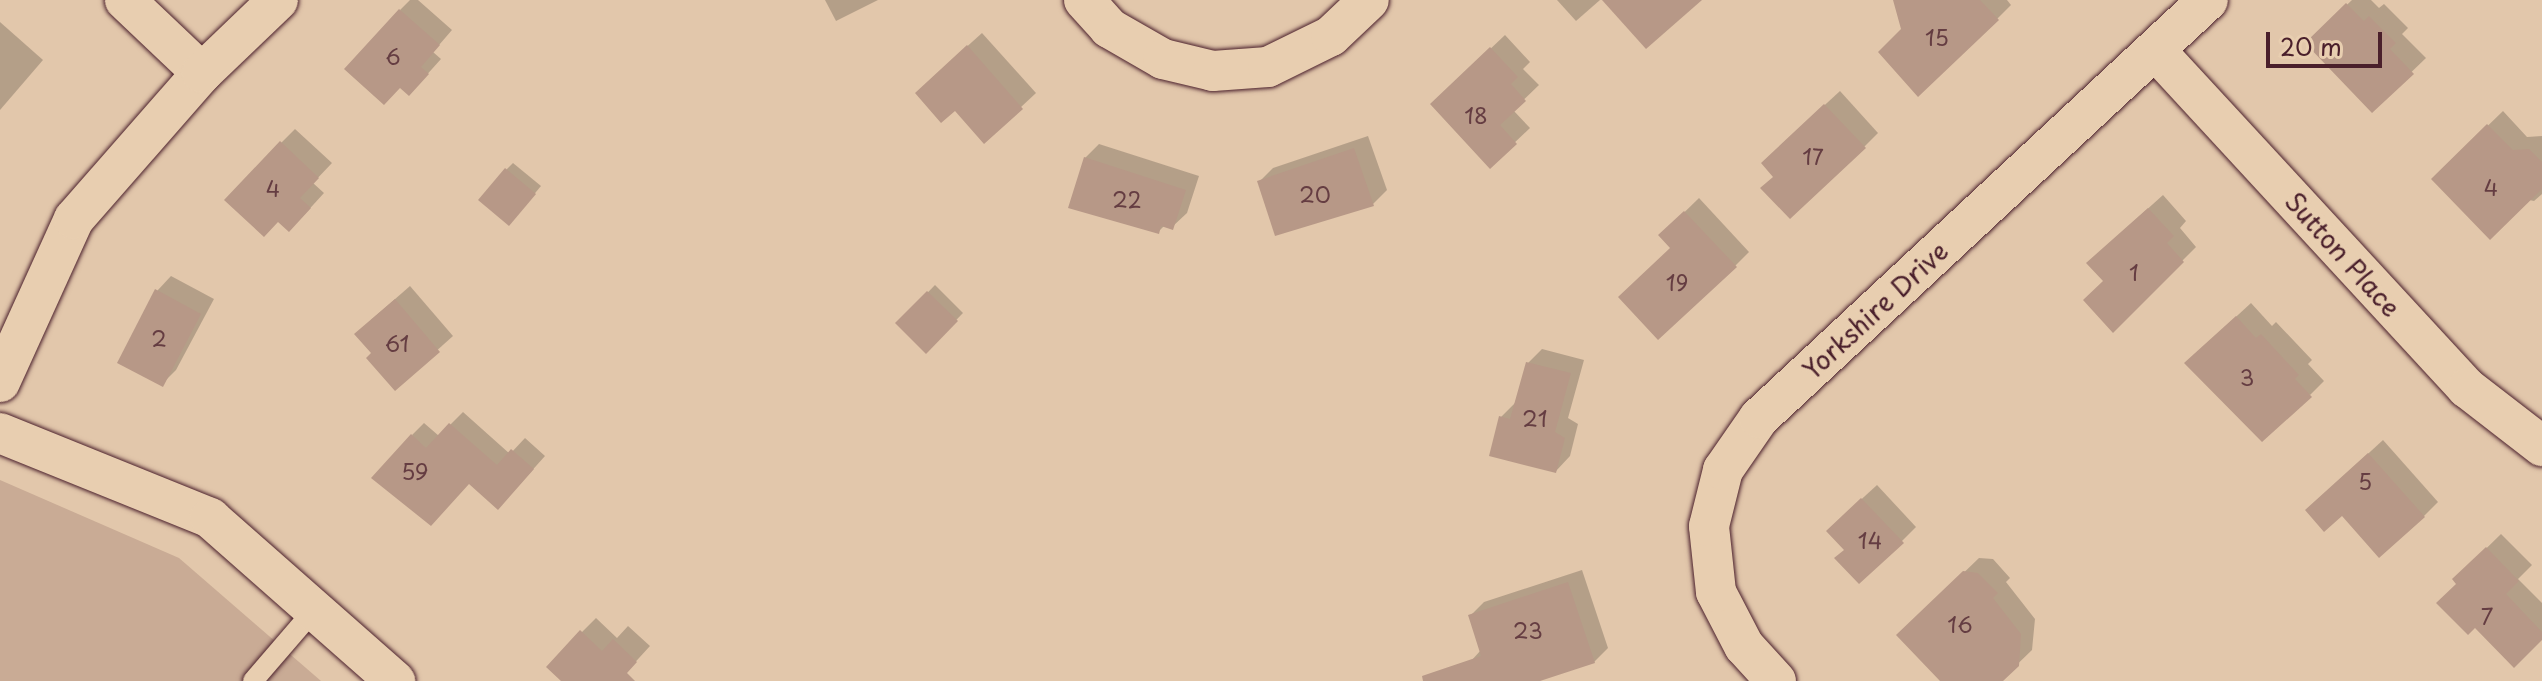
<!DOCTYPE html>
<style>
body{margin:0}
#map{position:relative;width:2542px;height:681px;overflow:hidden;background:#e2c7ab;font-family:"Playpen Sans",sans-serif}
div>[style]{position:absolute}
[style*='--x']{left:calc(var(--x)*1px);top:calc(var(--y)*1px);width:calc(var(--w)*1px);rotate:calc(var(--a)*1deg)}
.green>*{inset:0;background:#c9ab95}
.shadow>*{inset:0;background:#0003}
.building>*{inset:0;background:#b79887}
.roads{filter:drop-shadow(0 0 2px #4a1f2b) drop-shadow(0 0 2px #4a1f2b)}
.service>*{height:20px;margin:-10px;padding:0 10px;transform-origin:10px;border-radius:10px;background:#e8ceb0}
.minor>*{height:40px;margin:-20px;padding:0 20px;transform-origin:20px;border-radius:20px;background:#e8ceb0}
span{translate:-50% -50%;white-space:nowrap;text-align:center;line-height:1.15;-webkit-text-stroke:8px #e8ceb0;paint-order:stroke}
.number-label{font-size:22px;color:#653d42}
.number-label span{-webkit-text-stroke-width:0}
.street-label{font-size:26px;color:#4a1f2b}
.scale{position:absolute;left:2266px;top:32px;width:116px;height:36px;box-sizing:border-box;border:4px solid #4a1f2b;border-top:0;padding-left:10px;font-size:24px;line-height:28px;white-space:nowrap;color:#4a1f2b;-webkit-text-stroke:6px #e8ceb0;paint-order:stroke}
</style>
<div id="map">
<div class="green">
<i style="clip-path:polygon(0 480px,179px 558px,321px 681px,0 681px)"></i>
</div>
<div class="shadow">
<i style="clip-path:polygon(410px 0,418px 0,452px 30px,433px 52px,441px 59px,423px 79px,400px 10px)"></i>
<i style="clip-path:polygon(825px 0,878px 0,836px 21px)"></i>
<i style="clip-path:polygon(1557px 0,1600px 0,1576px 21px)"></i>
<i style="clip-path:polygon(1895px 0,2007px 0,2011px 5px,1997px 19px,1903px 30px)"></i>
<i style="clip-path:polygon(2352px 0,2371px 0,2379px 8px,2384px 4px,2408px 28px,2402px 34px,2426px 58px,2372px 110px,2307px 43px)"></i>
<i style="clip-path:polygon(0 22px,43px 60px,0 110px)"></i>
<i style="clip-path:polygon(982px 33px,1036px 93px,985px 141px,931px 79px)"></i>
<i style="clip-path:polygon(1505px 35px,1530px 62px,1523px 69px,1539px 85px,1513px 110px,1530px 128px,1490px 166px,1447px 90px)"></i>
<i style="clip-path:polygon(1840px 91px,1878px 133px,1864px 147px,1775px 176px,1777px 149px)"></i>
<i style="clip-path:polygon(2503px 111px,2527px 137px,2542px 136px,2542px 194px,2534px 201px,2433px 179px)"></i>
<i style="clip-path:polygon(295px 129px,332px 163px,313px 183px,324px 193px,303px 216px,281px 143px)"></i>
<i style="clip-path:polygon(1368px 136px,1387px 190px,1373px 204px,1259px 182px,1273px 168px)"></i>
<i style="clip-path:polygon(1099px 144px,1199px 176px,1187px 213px,1172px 227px,1165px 225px,1158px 232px,1085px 158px)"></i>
<i style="clip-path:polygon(513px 163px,541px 186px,516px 216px,506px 170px)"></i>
<i style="clip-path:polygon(2163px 195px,2186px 221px,2180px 228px,2196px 247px,2113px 330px,2103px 249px)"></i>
<i style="clip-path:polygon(1699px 198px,1749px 252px,1735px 266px,1672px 248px,1661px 235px)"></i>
<i style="clip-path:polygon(171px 276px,214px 299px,176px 370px,162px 384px,157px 291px)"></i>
<i style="clip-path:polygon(935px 285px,963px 313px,926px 351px,898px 323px)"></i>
<i style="clip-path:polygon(410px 286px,453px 336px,395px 388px,373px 353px,371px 320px)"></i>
<i style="clip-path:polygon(2251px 303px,2272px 326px,2276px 322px,2312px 360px,2308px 364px,2324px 381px,2310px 395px,2201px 349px)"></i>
<i style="clip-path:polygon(1542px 349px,1584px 360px,1568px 418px,1578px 424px,1570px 456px,1556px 471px,1501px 417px,1515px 403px,1528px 363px)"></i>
<i style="clip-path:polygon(463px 412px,510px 454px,525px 438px,545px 456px,510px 495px,469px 482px,443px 511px,412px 435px,424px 423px,439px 436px)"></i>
<i style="clip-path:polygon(2383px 440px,2438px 502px,2424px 516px,2342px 513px,2322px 496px)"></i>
<i style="clip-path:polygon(1877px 485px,1916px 527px,1902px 541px,1846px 549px,1842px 517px)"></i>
<i style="clip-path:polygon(2501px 534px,2532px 565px,2518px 579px,2542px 603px,2542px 637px,2455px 579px)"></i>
<i style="clip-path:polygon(1979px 558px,1993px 559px,2010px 578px,2006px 582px,2035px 619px,2032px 650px,2000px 681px,1943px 681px,1899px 635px)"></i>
<i style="clip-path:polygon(1582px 570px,1608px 648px,1594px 662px,1527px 681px,1477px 681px,1471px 661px,1481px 650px,1470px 616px,1484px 602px)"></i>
<i style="clip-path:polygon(596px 618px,617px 638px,628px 626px,650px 646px,618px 681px,564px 681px,582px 632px)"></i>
</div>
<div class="building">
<i style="clip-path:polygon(1602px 0,1702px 0,1646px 49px)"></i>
<i style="clip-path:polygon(1893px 0,1980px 0,1999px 20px,1918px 97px,1878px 52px,1901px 29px)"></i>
<i style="clip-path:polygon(2346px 3px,2364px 21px,2369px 16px,2396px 43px,2390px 49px,2414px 74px,2372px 113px,2305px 43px)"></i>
<i style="clip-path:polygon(399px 9px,440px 45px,421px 67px,429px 74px,409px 96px,400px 88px,384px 105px,344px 69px)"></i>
<i style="clip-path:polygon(967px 45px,1023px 109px,984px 144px,955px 111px,941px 123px,915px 93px)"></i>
<i style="clip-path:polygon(1490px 47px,1518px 77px,1511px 84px,1526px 101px,1500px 125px,1517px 144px,1490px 169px,1430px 104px)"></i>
<i style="clip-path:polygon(1824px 104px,1866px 148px,1790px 219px,1760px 188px,1773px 177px,1761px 163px)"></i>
<i style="clip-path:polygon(2487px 124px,2513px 150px,2529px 149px,2542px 162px,2542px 189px,2490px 240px,2431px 179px)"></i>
<i style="clip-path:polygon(280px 141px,319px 178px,300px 198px,311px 208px,289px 232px,278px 222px,264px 237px,224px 200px)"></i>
<i style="clip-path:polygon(1354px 148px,1374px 206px,1275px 236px,1257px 181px)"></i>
<i style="clip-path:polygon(1084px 157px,1186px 190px,1173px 230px,1161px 226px,1159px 234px,1068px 208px)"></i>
<i style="clip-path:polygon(505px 168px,536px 194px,509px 226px,478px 200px)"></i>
<i style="clip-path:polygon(2148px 208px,2174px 236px,2167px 243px,2184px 262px,2113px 333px,2083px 300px,2103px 281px,2086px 263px)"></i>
<i style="clip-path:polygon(1684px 211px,1737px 267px,1658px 340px,1618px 297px,1670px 248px,1658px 235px)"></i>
<i style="clip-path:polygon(155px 289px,201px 314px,163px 387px,117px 363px)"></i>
<i style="clip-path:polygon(927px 291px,958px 321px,926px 354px,895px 323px)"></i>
<i style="clip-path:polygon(395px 299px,440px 352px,395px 391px,366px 358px,371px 353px,354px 334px)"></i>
<i style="clip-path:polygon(2236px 316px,2256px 338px,2261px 334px,2299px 375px,2295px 379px,2312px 397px,2262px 442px,2184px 363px)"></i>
<i style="clip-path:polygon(1526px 362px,1571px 373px,1555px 432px,1565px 438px,1556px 473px,1489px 456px,1499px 416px,1510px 419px)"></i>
<i style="clip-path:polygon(449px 423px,497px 465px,511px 449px,534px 469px,498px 510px,469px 484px,431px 526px,371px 478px,411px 434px,426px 448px)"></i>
<i style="clip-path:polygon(2368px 453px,2425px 517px,2379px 558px,2342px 516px,2324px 532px,2305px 510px)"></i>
<i style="clip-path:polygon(1861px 498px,1904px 543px,1859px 584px,1834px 558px,1844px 550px,1826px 531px)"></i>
<i style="clip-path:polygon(2486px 547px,2519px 581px,2506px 594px,2542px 632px,2542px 640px,2514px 668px,2475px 628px,2468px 635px,2436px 603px,2456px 584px,2452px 579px)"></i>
<i style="clip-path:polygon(1963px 571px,1978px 573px,1998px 593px,1993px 598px,2021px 634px,2019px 666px,2003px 681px,1940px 681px,1896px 635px)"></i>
<i style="clip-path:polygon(1568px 582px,1595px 663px,1540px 681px,1423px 681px,1422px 676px,1481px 656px,1468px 615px)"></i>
<i style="clip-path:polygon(580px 630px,602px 651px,613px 639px,637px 662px,627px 673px,635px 681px,561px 681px,546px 667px)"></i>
</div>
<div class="roads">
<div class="service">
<i style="--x:253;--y:681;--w:95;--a:-49.3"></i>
</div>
<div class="minor">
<i style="--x:125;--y:0;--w:106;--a:43.5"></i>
<i style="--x:1084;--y:0;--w:38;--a:48"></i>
<i style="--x:1109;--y:28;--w:62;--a:29.9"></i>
<i style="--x:1163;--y:59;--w:51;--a:13.5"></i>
<i style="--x:1213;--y:71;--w:55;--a:-4.2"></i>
<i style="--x:1268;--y:67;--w:70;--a:-26.2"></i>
<i style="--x:1331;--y:36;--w:52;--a:-43.5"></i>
<i style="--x:2155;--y:50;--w:460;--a:47.3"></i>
<i style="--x:2467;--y:388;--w:95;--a:37.7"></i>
<i style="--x:0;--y:382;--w:179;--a:-65.6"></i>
<i style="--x:74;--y:219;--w:194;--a:-48.8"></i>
<i style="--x:202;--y:73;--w:105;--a:-43.8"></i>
<i style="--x:0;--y:433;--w:227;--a:22"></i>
<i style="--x:210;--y:518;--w:247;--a:41.4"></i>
<i style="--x:1776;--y:681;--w:47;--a:-132.4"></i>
<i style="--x:1744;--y:646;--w:61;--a:-117.4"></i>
<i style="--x:1716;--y:592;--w:66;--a:-96.1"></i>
<i style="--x:1709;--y:526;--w:58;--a:-76"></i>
<i style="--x:1723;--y:470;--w:63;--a:-55.3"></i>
<i style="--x:1759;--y:418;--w:613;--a:-42.95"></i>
</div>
</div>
<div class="number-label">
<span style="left:1937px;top:37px">15</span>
<span style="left:393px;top:56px">6</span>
<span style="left:1476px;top:115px">18</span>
<span style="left:1813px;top:156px">17</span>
<span style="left:2491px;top:187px">4</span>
<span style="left:273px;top:188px">4</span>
<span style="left:1315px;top:194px">20</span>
<span style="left:1127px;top:199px">22</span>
<span style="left:2134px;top:272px">1</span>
<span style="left:1677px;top:282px">19</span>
<span style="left:159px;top:338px">2</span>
<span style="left:397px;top:343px">61</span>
<span style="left:2247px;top:377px">3</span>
<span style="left:1535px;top:418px">21</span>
<span style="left:415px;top:471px">59</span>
<span style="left:2365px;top:481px">5</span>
<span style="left:1870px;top:540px">14</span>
<span style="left:2487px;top:616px">7</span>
<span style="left:1960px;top:624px">16</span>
<span style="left:1528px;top:630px">23</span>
</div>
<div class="street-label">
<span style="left:2343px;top:254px;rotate:48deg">Sutton Place</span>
<span style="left:1875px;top:310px;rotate:-43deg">Yorkshire Drive</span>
</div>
<div class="scale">20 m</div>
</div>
